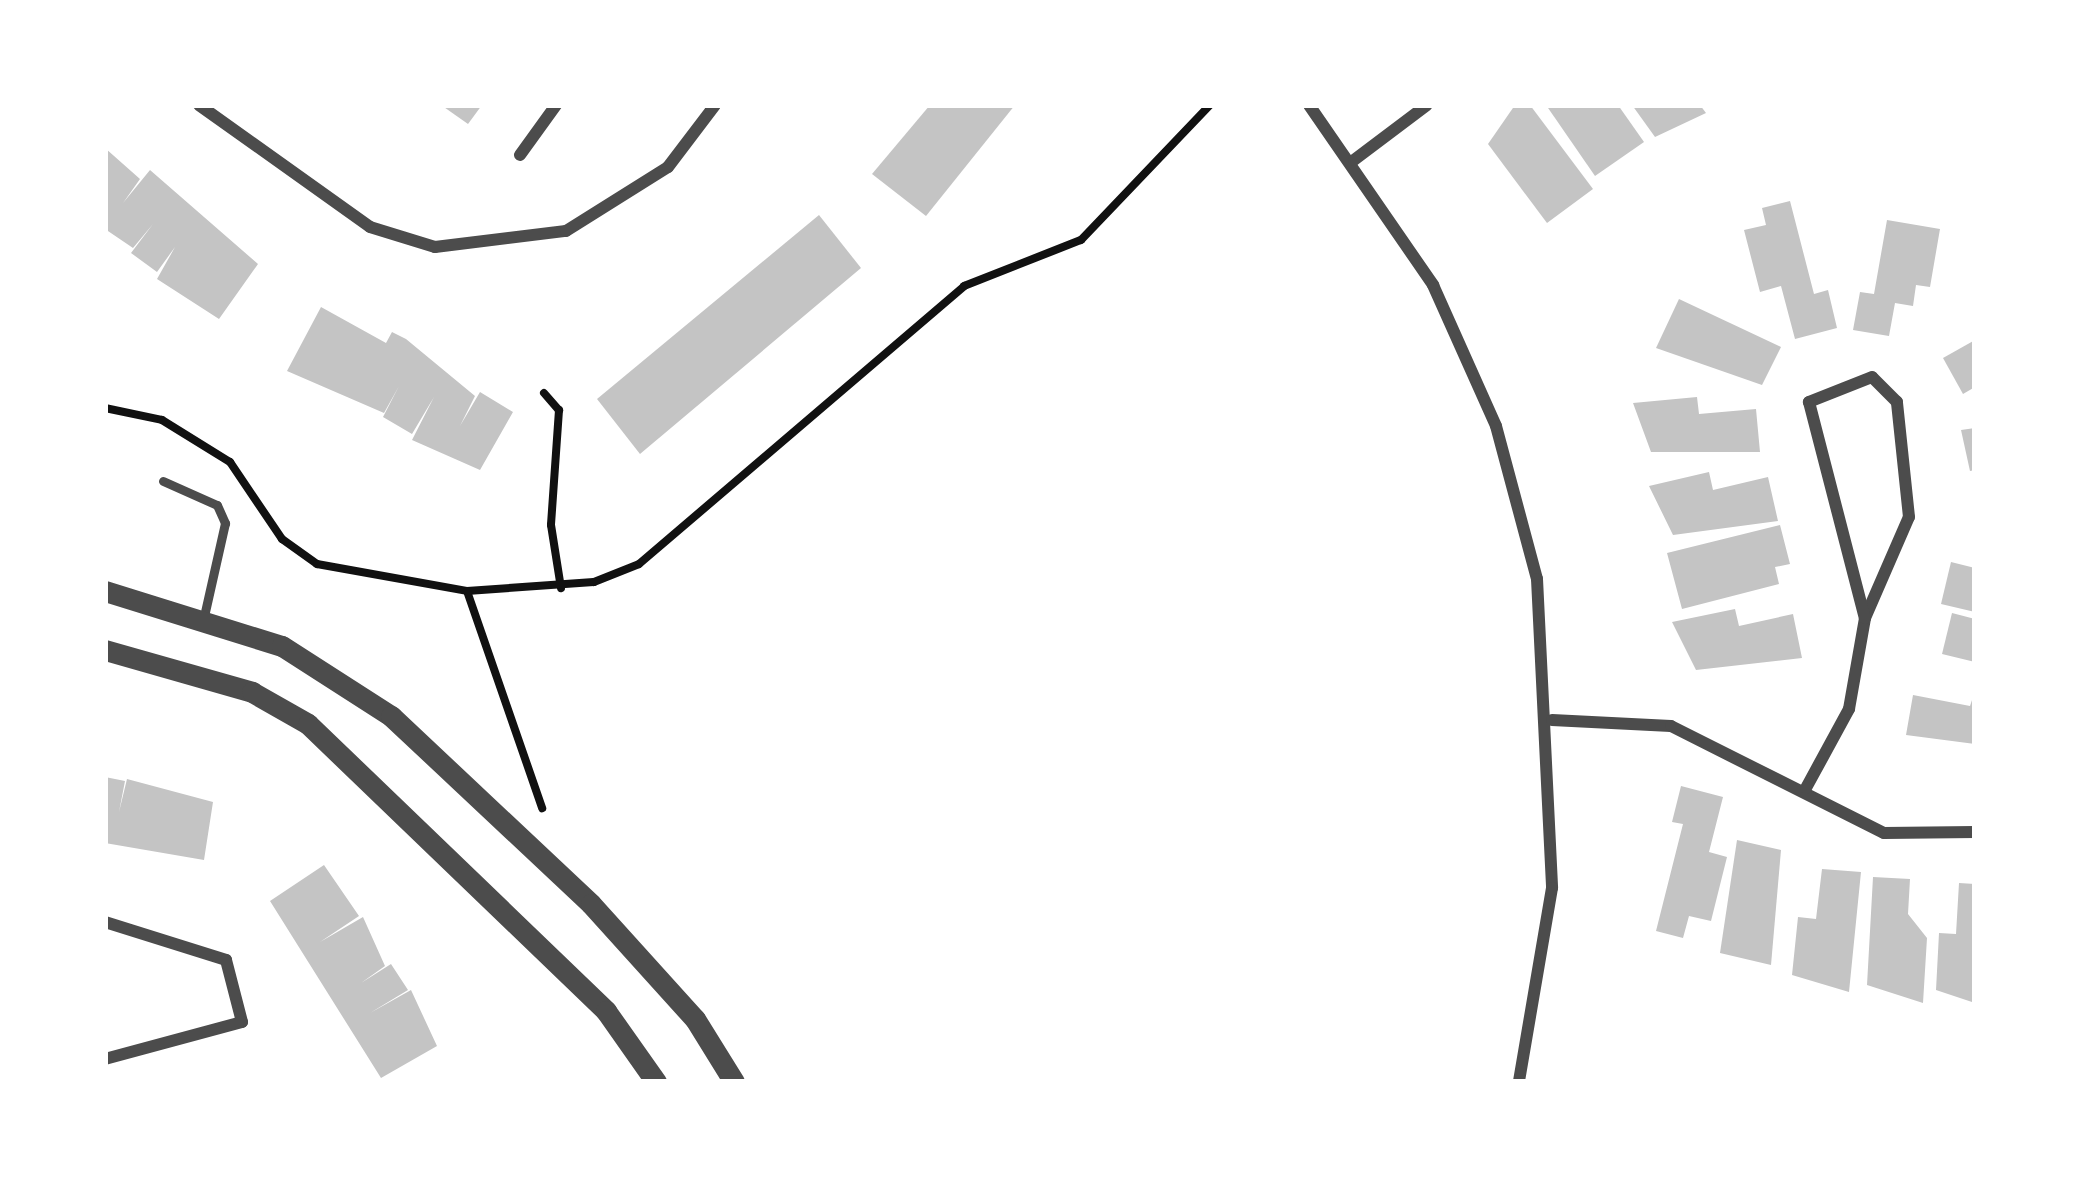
<!DOCTYPE html>
<style>
body{margin:0}
#map{position:relative;width:2080px;height:1187px;overflow:hidden;background:#fff;font-family:Ubuntu,sans-serif}
div>[style]{position:absolute}
[style*='--x']{left:calc(var(--x)*1px);top:calc(var(--y)*1px);width:calc(var(--w)*1px);rotate:calc(var(--a)*1deg)}
.building>*{inset:0;background:#c4c4c4}
.path>*{height:8px;margin:-4px;padding:0 4px;transform-origin:4px;border-radius:4px;background:#111}
.service>*{height:9px;margin:-4.5px;padding:0 4.5px;transform-origin:4.5px;border-radius:4.5px;background:#4c4c4c}
.minor>*{height:12px;margin:-6px;padding:0 6px;transform-origin:6px;border-radius:6px;background:#4c4c4c}
.tertiary>*{height:21px;margin:-10.5px;padding:0 10.5px;transform-origin:10.5px;border-radius:10.5px;background:#4c4c4c}
span{translate:-50% -50%;white-space:nowrap;text-align:center;line-height:1.15;-webkit-text-stroke:12px #fff;paint-order:stroke}
.frame{position:absolute;inset:0;border:108px solid #fff;pointer-events:none}
</style>
<div id="map">
<div class="building">
<i style="clip-path:polygon(441px 105px,482px 105px,468px 124px)"></i>
<i style="clip-path:polygon(930px 105px,1015px 105px,926px 216px,872px 174px)"></i>
<i style="clip-path:polygon(1515px 105px,1530px 105px,1593px 189px,1547px 223px,1488px 144px)"></i>
<i style="clip-path:polygon(1546px 105px,1618px 105px,1644px 142px,1595px 176px)"></i>
<i style="clip-path:polygon(1632px 105px,1700px 105px,1706px 113px,1655px 137px)"></i>
<i style="clip-path:polygon(105px 148px,140px 179px,123px 203px,150px 170px,258px 264px,219px 319px,157px 279px,175px 247px,157px 272px,131px 253px,153px 224px,133px 248px,105px 229px)"></i>
<i style="clip-path:polygon(1790px 201px,1814px 294px,1828px 290px,1837px 328px,1795px 339px,1781px 286px,1760px 292px,1744px 230px,1766px 225px,1762px 208px)"></i>
<i style="clip-path:polygon(819px 215px,861px 268px,640px 454px,597px 399px)"></i>
<i style="clip-path:polygon(1887px 220px,1940px 229px,1930px 287px,1916px 285px,1913px 306px,1895px 303px,1889px 336px,1853px 330px,1860px 292px,1874px 294px)"></i>
<i style="clip-path:polygon(1679px 299px,1781px 347px,1762px 385px,1656px 348px)"></i>
<i style="clip-path:polygon(321px 307px,386px 343px,392px 332px,406px 339px,475px 396px,460px 426px,480px 392px,513px 412px,480px 470px,412px 440px,434px 397px,412px 434px,383px 417px,399px 386px,384px 413px,287px 371px)"></i>
<i style="clip-path:polygon(1975px 340px,1975px 387px,1963px 394px,1943px 358px)"></i>
<i style="clip-path:polygon(1697px 397px,1699px 414px,1756px 409px,1760px 452px,1651px 452px,1633px 403px)"></i>
<i style="clip-path:polygon(1975px 428px,1975px 470px,1970px 471px,1961px 430px)"></i>
<i style="clip-path:polygon(1709px 472px,1713px 490px,1768px 477px,1778px 521px,1673px 535px,1649px 486px)"></i>
<i style="clip-path:polygon(1780px 525px,1790px 564px,1775px 567px,1779px 584px,1682px 609px,1667px 553px)"></i>
<i style="clip-path:polygon(1951px 562px,1975px 568px,1975px 612px,1941px 604px)"></i>
<i style="clip-path:polygon(1735px 609px,1739px 626px,1793px 614px,1802px 658px,1696px 670px,1672px 622px)"></i>
<i style="clip-path:polygon(1952px 613px,1975px 619px,1975px 662px,1942px 654px)"></i>
<i style="clip-path:polygon(1975px 691px,1975px 744px,1906px 735px,1913px 695px,1970px 706px)"></i>
<i style="clip-path:polygon(105px 777px,125px 781px,119px 812px,127px 779px,213px 802px,204px 860px,105px 843px)"></i>
<i style="clip-path:polygon(1681px 786px,1723px 797px,1709px 852px,1727px 857px,1711px 921px,1689px 916px,1683px 938px,1656px 931px,1683px 824px,1672px 822px)"></i>
<i style="clip-path:polygon(1737px 840px,1781px 850px,1771px 965px,1720px 953px)"></i>
<i style="clip-path:polygon(324px 865px,359px 916px,320px 942px,363px 917px,385px 966px,361px 983px,391px 964px,408px 990px,370px 1013px,411px 990px,437px 1046px,381px 1078px,270px 901px)"></i>
<i style="clip-path:polygon(1822px 869px,1861px 872px,1849px 992px,1792px 975px,1798px 917px,1816px 919px)"></i>
<i style="clip-path:polygon(1873px 877px,1910px 879px,1908px 914px,1927px 938px,1923px 1003px,1867px 985px)"></i>
<i style="clip-path:polygon(1959px 883px,1975px 884px,1975px 1003px,1936px 990px,1939px 933px,1956px 934px)"></i>
</div>
<div class="path">
<i style="--x:544;--y:393;--w:23;--a:49"></i>
<i style="--x:559;--y:410;--w:115;--a:94"></i>
<i style="--x:551;--y:525;--w:64;--a:81"></i>
<i style="--x:105;--y:408;--w:58;--a:11.9"></i>
<i style="--x:162;--y:420;--w:80;--a:31.7"></i>
<i style="--x:230;--y:462;--w:93;--a:56"></i>
<i style="--x:282;--y:539;--w:43;--a:35.5"></i>
<i style="--x:317;--y:564;--w:152;--a:10.2"></i>
<i style="--x:467;--y:591;--w:127;--a:-4.1"></i>
<i style="--x:594;--y:582;--w:48;--a:-21.8"></i>
<i style="--x:639;--y:564;--w:428;--a:-40.5"></i>
<i style="--x:964;--y:286;--w:126;--a:-21.5"></i>
<i style="--x:1081;--y:240;--w:187;--a:-46.3"></i>
<i style="--x:467;--y:591;--w:230;--a:70.9"></i>
</div>
<div class="service">
<i style="--x:163;--y:481;--w:59;--a:24"></i>
<i style="--x:217;--y:505;--w:20;--a:66"></i>
<i style="--x:225;--y:523;--w:95;--a:102.7"></i>
</div>
<div class="minor">
<i style="--x:199;--y:105;--w:210;--a:35.5"></i>
<i style="--x:370;--y:227;--w:68;--a:17.1"></i>
<i style="--x:435;--y:247;--w:132;--a:-7"></i>
<i style="--x:566;--y:231;--w:120;--a:-32.1"></i>
<i style="--x:668;--y:167;--w:78;--a:-52.8"></i>
<i style="--x:1309;--y:105;--w:219;--a:55.4"></i>
<i style="--x:1433;--y:285;--w:154;--a:65.9"></i>
<i style="--x:1496;--y:426;--w:158;--a:75"></i>
<i style="--x:1537;--y:579;--w:309;--a:87.2"></i>
<i style="--x:1552;--y:888;--w:197;--a:99.7"></i>
<i style="--x:520;--y:155;--w:62;--a:-54.2"></i>
<i style="--x:1354;--y:160;--w:91;--a:-37"></i>
<i style="--x:1552;--y:720;--w:119;--a:2.9"></i>
<i style="--x:1671;--y:726;--w:238;--a:26.7"></i>
<i style="--x:1884;--y:833;--w:91;--a:-0.6"></i>
<i style="--x:1806;--y:788;--w:90;--a:-61.4"></i>
<i style="--x:1849;--y:709;--w:92;--a:-80"></i>
<i style="--x:1865;--y:618;--w:110;--a:-66.5"></i>
<i style="--x:1909;--y:517;--w:116;--a:-96"></i>
<i style="--x:1897;--y:402;--w:35;--a:-135"></i>
<i style="--x:1872;--y:377;--w:68;--a:158.4"></i>
<i style="--x:1809;--y:402;--w:223;--a:75.5"></i>
<i style="--x:105;--y:922;--w:127;--a:17.4"></i>
<i style="--x:226;--y:960;--w:64;--a:75.5"></i>
<i style="--x:242;--y:1022;--w:142;--a:164.9"></i>
</div>
<div class="tertiary">
<i style="--x:105;--y:591;--w:185;--a:17.3"></i>
<i style="--x:282;--y:646;--w:130;--a:32.7"></i>
<i style="--x:391;--y:716;--w:274;--a:43.2"></i>
<i style="--x:591;--y:904;--w:155;--a:47.9"></i>
<i style="--x:695;--y:1019;--w:74;--a:58.2"></i>
<i style="--x:105;--y:650;--w:153;--a:15.9"></i>
<i style="--x:252;--y:692;--w:64;--a:29.7"></i>
<i style="--x:308;--y:724;--w:414;--a:43.9"></i>
<i style="--x:606;--y:1011;--w:87;--a:54.8"></i>
</div>
<div class="frame"></div>
</div>
